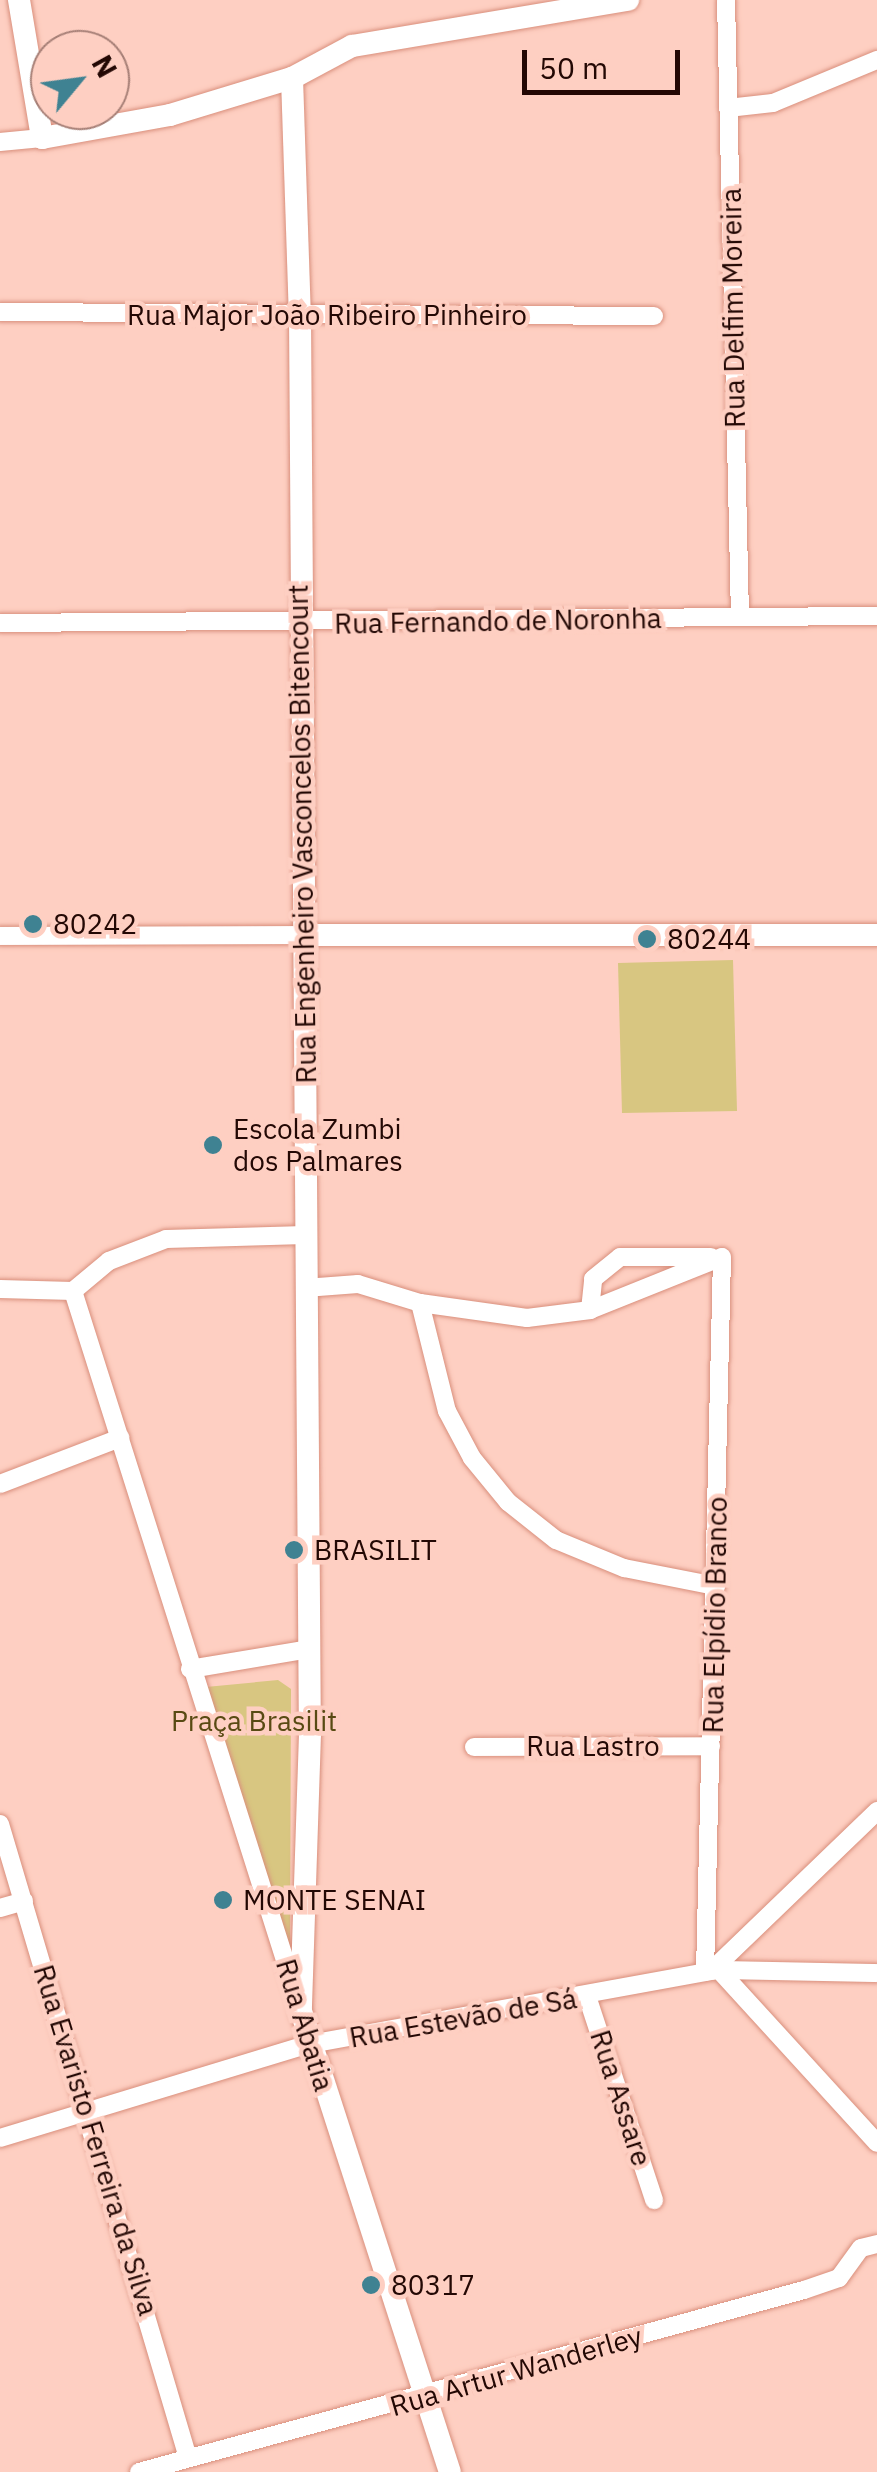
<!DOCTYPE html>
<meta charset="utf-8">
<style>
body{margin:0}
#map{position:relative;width:877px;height:2472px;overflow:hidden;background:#fecfc2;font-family:"IBM Plex Sans",sans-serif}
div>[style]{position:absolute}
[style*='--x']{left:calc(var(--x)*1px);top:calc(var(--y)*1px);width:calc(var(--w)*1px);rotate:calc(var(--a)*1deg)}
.green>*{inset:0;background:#d8c681}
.roads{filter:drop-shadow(0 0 2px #d98f7c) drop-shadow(0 0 2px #d98f7c)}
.minor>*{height:18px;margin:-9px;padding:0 9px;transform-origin:9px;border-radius:9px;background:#fff}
.tertiary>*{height:22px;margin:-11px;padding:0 11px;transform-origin:11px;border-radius:11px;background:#fff}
.dots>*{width:28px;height:28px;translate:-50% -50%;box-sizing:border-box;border:5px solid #fecfc2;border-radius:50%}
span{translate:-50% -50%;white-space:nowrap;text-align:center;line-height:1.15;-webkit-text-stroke:9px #fecfc2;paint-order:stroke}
.street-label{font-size:28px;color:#230804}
.poi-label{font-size:28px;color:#230804}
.left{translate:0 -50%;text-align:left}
.park-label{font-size:28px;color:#584a13}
.north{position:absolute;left:30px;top:30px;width:100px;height:100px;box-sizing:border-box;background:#fecfc2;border:2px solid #a67f76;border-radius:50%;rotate:61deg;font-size:28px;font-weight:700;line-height:40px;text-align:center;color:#230804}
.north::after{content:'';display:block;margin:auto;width:35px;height:45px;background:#3f8292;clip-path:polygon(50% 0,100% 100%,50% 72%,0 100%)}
.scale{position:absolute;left:522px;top:50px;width:158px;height:45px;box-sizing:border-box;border:5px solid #230804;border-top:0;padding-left:12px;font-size:30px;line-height:35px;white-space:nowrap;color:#230804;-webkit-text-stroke:8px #fecfc2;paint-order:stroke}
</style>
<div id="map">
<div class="green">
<i style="clip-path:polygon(733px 960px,737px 1111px,622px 1113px,618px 963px)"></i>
<i style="clip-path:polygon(278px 1680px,291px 1689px,290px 1949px,206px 1687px)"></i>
</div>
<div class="roads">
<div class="minor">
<i style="--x:726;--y:0;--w:616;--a:88.7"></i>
<i style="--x:728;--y:108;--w:45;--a:-6.3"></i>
<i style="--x:773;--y:103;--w:113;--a:-22.5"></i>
<i style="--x:0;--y:142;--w:42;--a:-5.4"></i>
<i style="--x:0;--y:312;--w:654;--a:0.35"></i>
<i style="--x:0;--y:623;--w:877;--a:-0.46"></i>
<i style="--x:0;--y:936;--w:305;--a:-0.2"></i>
<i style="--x:305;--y:1288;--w:53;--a:-4.3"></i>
<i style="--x:358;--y:1284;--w:65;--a:17"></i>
<i style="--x:420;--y:1303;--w:108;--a:8"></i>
<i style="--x:527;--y:1318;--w:64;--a:-7.2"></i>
<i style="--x:590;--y:1310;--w:142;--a:-21.9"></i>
<i style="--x:722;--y:1257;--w:715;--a:91.36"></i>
<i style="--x:0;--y:1289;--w:73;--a:1.6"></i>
<i style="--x:73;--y:1291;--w:47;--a:-39.8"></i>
<i style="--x:109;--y:1261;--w:61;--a:-21.1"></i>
<i style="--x:166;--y:1239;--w:139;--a:-1.6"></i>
<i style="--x:73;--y:1291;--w:745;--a:72.42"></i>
<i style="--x:420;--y:1303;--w:111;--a:76"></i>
<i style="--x:447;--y:1411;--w:53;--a:62"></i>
<i style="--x:472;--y:1458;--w:57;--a:50.7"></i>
<i style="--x:508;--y:1502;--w:61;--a:38.4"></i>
<i style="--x:556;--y:1540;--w:74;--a:22.4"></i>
<i style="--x:624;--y:1568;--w:94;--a:11.1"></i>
<i style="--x:590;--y:1310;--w:31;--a:-84"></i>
<i style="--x:593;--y:1279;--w:35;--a:-39"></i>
<i style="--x:620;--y:1257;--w:91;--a:0"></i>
<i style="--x:0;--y:1484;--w:129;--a:-21"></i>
<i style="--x:190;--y:1669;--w:122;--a:-9.5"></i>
<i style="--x:474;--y:1747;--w:237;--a:-0.2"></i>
<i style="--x:0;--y:1824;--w:661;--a:73.48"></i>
<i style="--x:0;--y:1908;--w:25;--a:-16"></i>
<i style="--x:719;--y:1970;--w:234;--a:47.6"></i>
<i style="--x:711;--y:1971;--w:231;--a:-43.9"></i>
<i style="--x:587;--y:1996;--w:215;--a:71.8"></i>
<i style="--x:0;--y:2138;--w:324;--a:-16.9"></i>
<i style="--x:310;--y:2044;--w:416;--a:-10.3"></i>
<i style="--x:719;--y:1970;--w:158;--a:1.1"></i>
<i style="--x:139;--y:2472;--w:689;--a:-15.31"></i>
<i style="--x:804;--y:2290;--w:37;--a:-19"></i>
<i style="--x:839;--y:2278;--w:37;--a:-54"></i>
<i style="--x:861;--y:2248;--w:16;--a:-14"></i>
</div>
<div class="tertiary">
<i style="--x:19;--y:0;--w:140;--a:80.5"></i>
<i style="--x:42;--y:138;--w:130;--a:-10.2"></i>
<i style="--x:170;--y:115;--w:127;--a:-16.9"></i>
<i style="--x:292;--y:78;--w:68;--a:-28.1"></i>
<i style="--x:352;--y:46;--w:280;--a:-9.5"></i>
<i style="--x:292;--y:78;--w:238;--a:88.1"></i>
<i style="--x:300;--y:316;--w:1418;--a:89.6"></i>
<i style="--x:310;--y:1734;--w:277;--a:91.9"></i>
<i style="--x:301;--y:2011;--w:484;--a:72.1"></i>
<i style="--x:305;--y:935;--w:572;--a:0"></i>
</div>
</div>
<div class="dots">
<i style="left:33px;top:924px;background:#3f8292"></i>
<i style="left:647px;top:939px;background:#3f8292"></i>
<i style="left:213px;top:1145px;background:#3f8292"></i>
<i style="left:294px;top:1550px;background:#3f8292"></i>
<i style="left:223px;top:1900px;background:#3f8292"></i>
<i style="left:371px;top:2285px;background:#3f8292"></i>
</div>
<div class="street-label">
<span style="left:733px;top:308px;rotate:-91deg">Rua Delfim Moreira</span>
<span style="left:327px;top:315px">Rua Major João Ribeiro Pinheiro</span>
<span style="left:498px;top:621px;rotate:-1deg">Rua Fernando de Noronha</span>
<span style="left:302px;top:834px;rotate:-91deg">Rua Engenheiro Vasconcelos Bitencourt</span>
<span style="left:715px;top:1615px;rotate:-89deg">Rua Elpídio Branco</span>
<span style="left:593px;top:1746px">Rua Lastro</span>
<span style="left:463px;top:2018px;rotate:-10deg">Rua Estevão de Sá</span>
<span style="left:305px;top:2025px;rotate:73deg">Rua Abatia</span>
<span style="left:621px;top:2098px;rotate:72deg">Rua Assare</span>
<span style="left:96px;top:2140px;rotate:73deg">Rua Evaristo Ferreira da Silva</span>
<span style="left:516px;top:2371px;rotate:-16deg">Rua Artur Wanderley</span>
</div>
<div class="poi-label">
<span class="left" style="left:53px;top:924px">80242</span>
<span class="left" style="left:667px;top:939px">80244</span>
<span class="left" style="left:233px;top:1145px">Escola Zumbi<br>dos Palmares</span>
<span class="left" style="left:314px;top:1550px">BRASILIT</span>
<span class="left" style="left:243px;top:1900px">MONTE SENAI</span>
<span class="left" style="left:391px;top:2285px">80317</span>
</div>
<div class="park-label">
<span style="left:254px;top:1721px">Praça Brasilit</span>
</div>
<div class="north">N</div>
<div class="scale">50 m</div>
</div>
